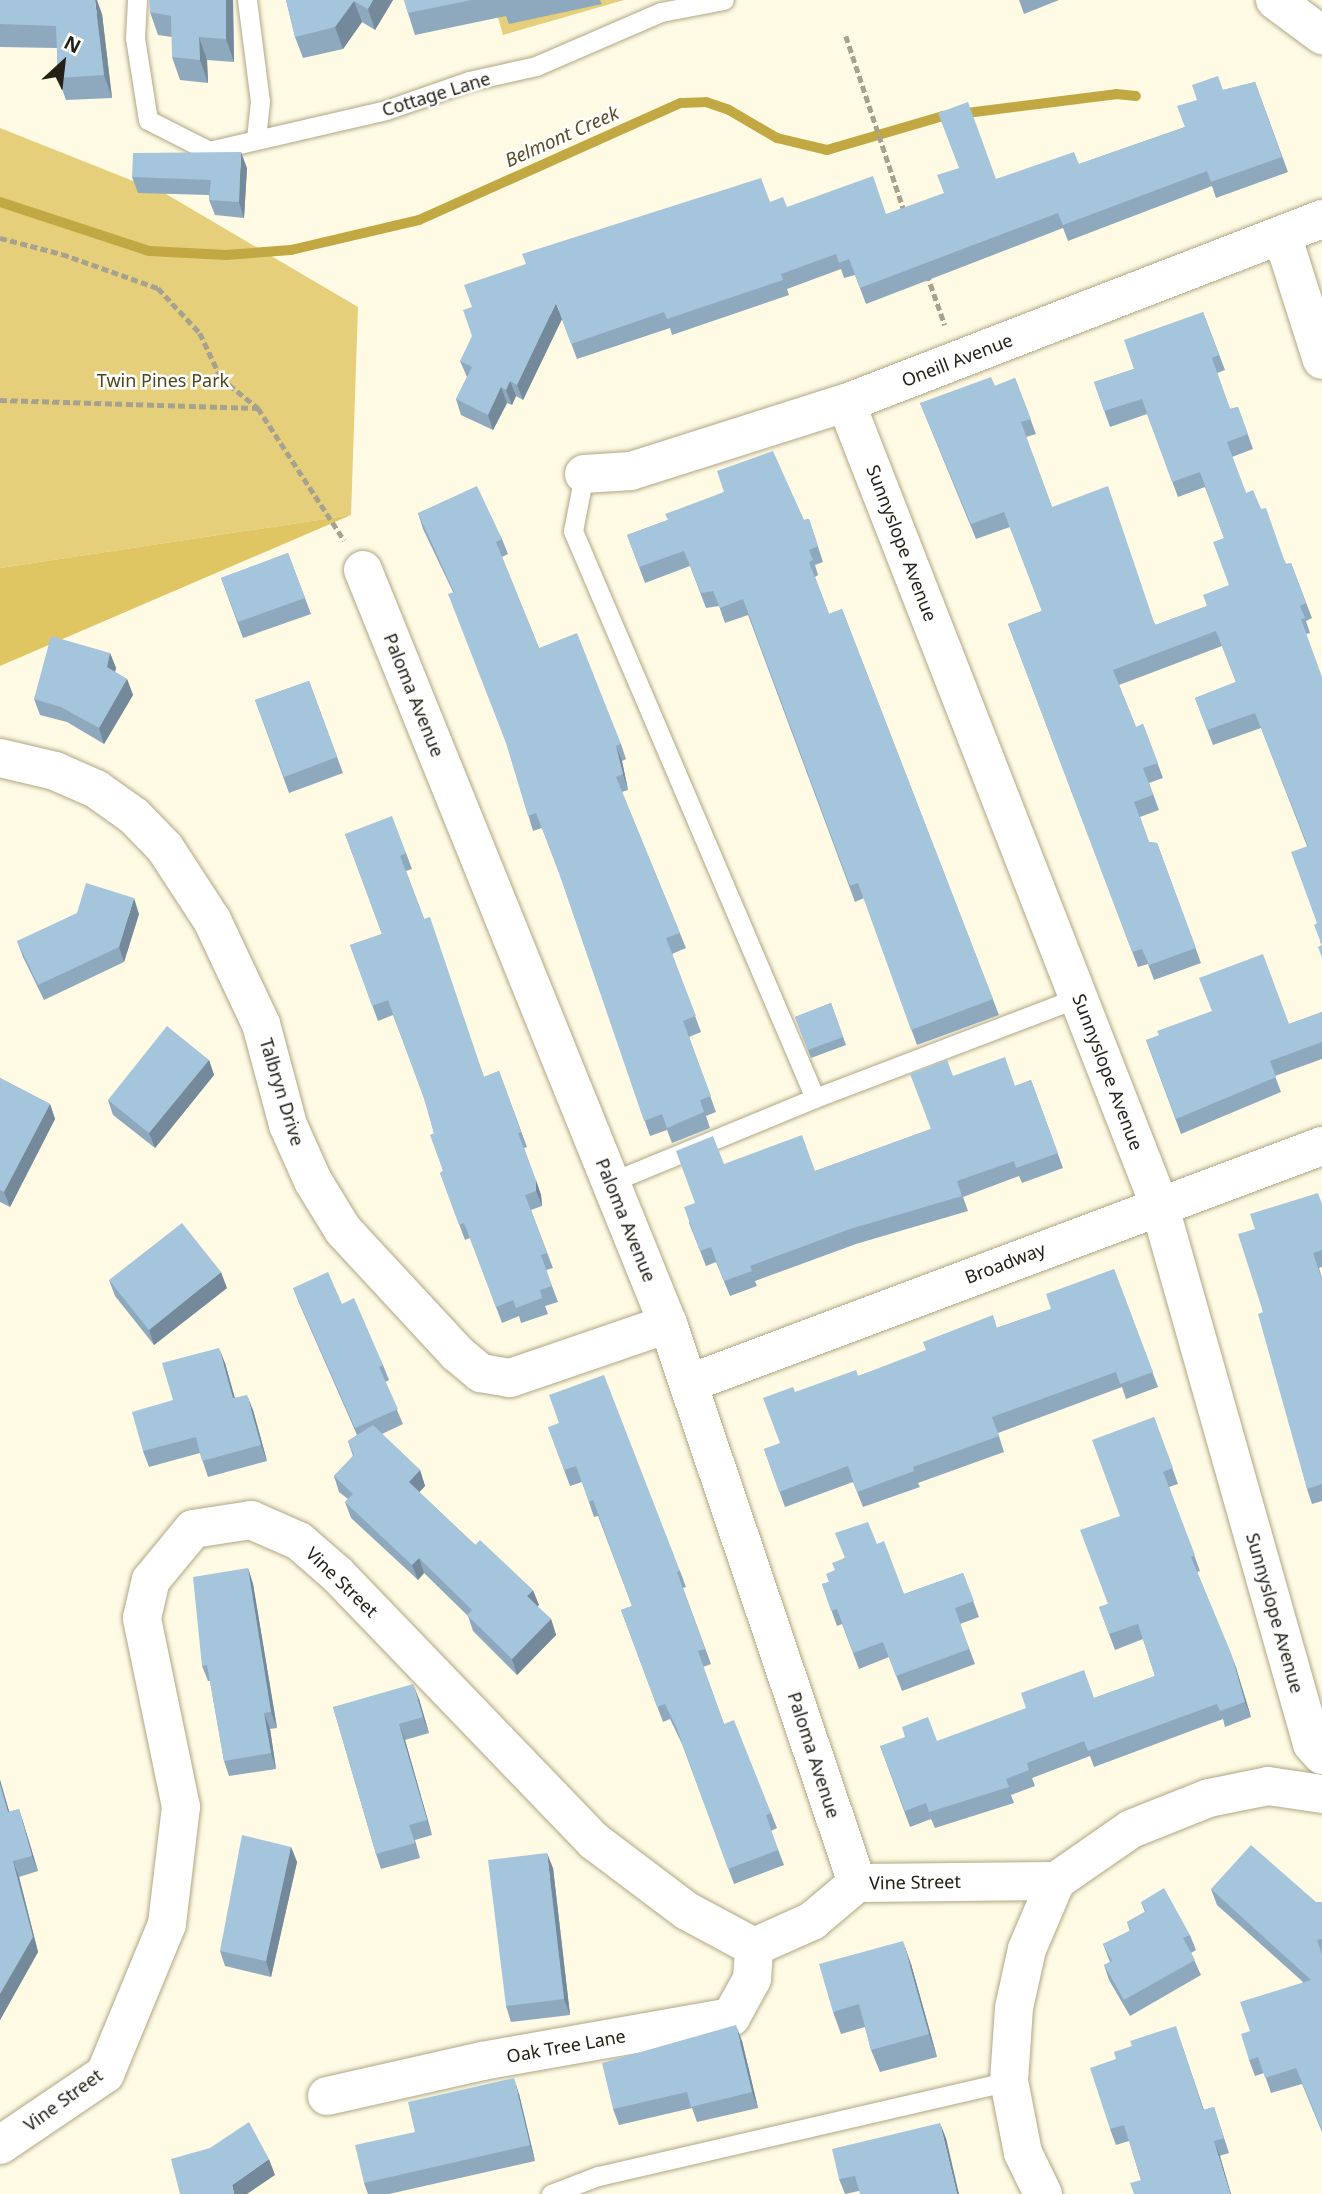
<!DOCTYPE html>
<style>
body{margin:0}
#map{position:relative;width:1322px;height:2194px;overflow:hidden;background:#fffae4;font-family:"Noto Sans",sans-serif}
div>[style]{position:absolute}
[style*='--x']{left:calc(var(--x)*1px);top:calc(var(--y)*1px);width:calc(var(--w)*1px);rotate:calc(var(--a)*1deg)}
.green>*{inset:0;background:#e5cf7a}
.forest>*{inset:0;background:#dfc662}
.stream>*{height:10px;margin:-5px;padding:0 5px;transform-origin:5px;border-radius:5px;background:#c1a842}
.path>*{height:4.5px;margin-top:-2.25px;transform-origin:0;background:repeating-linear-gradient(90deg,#a6a28f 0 7px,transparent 0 10.5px)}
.roads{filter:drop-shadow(0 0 2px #afa785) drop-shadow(0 0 2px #afa785)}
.service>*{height:19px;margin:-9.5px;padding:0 9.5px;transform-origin:9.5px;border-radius:9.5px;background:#fff}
.minor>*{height:38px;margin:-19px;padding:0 19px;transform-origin:19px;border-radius:19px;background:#fff}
.wall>*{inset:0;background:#8ea9be}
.shaded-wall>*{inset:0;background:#748a9b}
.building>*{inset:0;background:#a5c5dd}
span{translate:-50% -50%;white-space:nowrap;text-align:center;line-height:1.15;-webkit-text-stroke:5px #fff;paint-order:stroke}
.street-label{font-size:18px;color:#242114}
.park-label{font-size:18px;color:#4f451a}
.water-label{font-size:19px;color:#5a4f26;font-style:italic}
.north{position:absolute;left:28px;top:28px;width:70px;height:70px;-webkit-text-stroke:5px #fff;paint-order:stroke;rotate:27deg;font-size:19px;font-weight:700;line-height:28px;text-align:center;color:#242114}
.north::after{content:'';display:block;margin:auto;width:24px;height:32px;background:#242114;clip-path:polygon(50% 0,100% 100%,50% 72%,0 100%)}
</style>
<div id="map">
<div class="green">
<i style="clip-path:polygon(493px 0,624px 0,503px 35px)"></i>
<i style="clip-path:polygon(0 128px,166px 194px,358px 307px,351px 515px,0 568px)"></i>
</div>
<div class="forest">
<i style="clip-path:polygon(351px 515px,0 666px,0 568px)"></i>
</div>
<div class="stream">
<i style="--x:0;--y:202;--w:157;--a:18.2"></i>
<i style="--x:149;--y:251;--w:77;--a:3"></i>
<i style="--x:226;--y:255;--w:65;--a:-4.4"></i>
<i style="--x:291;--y:250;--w:131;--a:-13.2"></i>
<i style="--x:419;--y:220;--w:287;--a:-24.1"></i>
<i style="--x:681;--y:103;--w:25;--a:-2"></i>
<i style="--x:706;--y:102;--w:24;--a:19"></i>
<i style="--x:729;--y:110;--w:56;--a:30.3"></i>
<i style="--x:777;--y:138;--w:51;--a:13.5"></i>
<i style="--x:827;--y:150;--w:121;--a:-16.3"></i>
<i style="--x:943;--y:116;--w:174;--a:-7.2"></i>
<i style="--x:1116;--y:94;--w:20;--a:6"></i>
</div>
<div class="path">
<i style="--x:846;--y:36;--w:187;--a:71.6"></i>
<i style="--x:0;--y:238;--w:64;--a:14.5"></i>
<i style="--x:62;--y:254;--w:102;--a:19.5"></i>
<i style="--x:158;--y:288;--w:62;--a:47"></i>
<i style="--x:200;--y:333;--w:50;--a:65"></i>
<i style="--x:221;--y:378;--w:48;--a:39"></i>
<i style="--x:258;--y:408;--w:158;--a:56.9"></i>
<i style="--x:927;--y:274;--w:54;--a:70.6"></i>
<i style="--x:0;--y:400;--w:257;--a:1.8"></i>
</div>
<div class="roads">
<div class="service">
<i style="--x:137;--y:0;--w:38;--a:93"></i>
<i style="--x:135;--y:38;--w:83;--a:81"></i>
<i style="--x:148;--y:120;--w:68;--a:26.9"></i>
<i style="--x:209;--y:151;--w:182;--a:-13"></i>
<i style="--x:386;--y:110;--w:88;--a:-19.3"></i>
<i style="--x:469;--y:81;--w:69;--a:-12.6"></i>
<i style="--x:536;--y:66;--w:136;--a:-23.4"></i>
<i style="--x:661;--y:12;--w:64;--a:-10.8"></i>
<i style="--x:247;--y:0;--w:102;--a:82.7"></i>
<i style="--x:260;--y:101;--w:37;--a:96"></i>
<i style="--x:584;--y:474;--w:58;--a:100.9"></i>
<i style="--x:573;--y:531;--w:616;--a:66.89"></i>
<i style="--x:815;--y:1098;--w:221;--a:157.6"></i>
<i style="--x:815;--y:1098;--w:283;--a:-20.9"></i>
<i style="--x:551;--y:2194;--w:50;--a:-21"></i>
<i style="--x:598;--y:2176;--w:422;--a:-13"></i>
</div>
<div class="minor">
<i style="--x:1275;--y:0;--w:59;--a:36.7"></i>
<i style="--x:1282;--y:235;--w:131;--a:72.3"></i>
<i style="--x:846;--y:403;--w:860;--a:68.66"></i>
<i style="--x:1159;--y:1204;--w:561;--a:74.18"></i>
<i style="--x:1312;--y:1744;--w:15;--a:48"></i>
<i style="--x:584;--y:474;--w:47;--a:-3.7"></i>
<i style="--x:631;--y:471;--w:225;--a:-17.6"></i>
<i style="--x:846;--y:403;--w:510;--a:-21.13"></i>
<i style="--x:363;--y:570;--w:813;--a:67.98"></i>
<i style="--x:668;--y:1324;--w:590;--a:71.32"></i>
<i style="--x:0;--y:758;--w:57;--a:13.3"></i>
<i style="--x:55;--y:771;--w:45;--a:23.7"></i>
<i style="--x:96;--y:789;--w:47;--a:35.4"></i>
<i style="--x:134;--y:816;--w:45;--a:45.9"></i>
<i style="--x:165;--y:848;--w:86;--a:56.9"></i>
<i style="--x:212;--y:920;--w:115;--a:64.8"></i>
<i style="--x:261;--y:1024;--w:105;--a:75"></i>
<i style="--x:288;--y:1125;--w:61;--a:65.9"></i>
<i style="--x:313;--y:1181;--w:57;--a:58.5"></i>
<i style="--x:343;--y:1230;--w:169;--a:47.2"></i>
<i style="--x:458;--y:1354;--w:30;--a:40"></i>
<i style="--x:481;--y:1373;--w:29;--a:10"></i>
<i style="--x:510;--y:1378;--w:167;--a:-18.9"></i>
<i style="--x:690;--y:1383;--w:675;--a:-20.56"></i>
<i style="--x:327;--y:2096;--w:159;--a:-12.7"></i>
<i style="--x:482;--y:2061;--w:253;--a:-10"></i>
<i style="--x:731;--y:2017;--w:43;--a:-61.1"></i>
<i style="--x:752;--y:1979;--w:32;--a:-86"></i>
<i style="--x:0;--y:2145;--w:127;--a:-34.1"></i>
<i style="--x:105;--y:2074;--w:162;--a:-67.5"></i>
<i style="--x:167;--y:1924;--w:118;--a:-83.2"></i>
<i style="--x:181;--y:1807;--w:193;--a:-101.7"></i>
<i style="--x:142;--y:1618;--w:39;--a:-77"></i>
<i style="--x:151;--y:1580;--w:66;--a:-50.5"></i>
<i style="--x:193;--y:1529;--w:59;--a:-8.8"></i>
<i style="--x:251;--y:1520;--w:52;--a:23.6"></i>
<i style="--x:299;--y:1541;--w:52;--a:41.1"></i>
<i style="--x:338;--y:1575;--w:369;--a:46.1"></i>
<i style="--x:594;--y:1841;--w:116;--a:37"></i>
<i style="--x:687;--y:1911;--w:76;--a:28.2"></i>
<i style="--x:754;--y:1947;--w:64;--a:-24.1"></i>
<i style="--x:812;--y:1921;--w:59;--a:-40.2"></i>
<i style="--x:857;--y:1883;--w:199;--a:-0.6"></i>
<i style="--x:1043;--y:2194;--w:46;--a:-116"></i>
<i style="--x:1023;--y:2153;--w:73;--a:-101"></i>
<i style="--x:1009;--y:2081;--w:73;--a:-86.1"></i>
<i style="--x:1014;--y:2008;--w:60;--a:-77.6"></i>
<i style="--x:1027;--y:1949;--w:74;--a:-66.9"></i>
<i style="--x:1056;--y:1881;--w:91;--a:-34.7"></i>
<i style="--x:1131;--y:1829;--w:84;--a:-21.7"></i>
<i style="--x:1209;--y:1798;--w:60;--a:-11.5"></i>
<i style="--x:1268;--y:1786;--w:55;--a:8.4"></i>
</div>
</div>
<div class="wall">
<i style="clip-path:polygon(0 0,102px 14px,112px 98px,66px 100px,58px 78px,57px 48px,0 47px)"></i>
<i style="clip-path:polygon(233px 0,234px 62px,207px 60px,208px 83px,180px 80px,172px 57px,172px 37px,158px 35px,150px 12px)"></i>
<i style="clip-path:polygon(286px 0,393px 0,375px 30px,362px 22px,343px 49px,303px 58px,295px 37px)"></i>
<i style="clip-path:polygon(404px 0,600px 0,602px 4px,509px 24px,506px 16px,415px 35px,408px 13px)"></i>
<i style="clip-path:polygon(1019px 0,1059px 0,1024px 14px)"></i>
<i style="clip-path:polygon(1255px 82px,1288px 172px,1216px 198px,1212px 186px,1068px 241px,1063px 228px,866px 304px,855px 275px,844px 278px,841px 269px,787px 289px,789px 295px,672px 335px,670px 328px,577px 359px,562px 319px,523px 400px,516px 396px,512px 405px,507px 403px,493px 430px,461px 415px,456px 399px,467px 377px,460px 361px,770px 202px,787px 207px,887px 214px,996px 179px,1079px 164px,1185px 127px,1223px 90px)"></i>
<i style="clip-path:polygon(247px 168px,244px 218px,215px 215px,209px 200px,209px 195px,138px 193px,132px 177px)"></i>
<i style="clip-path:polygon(1203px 312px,1225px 370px,1217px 373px,1230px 409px,1238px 407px,1253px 449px,1232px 457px,1246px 493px,1261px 509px,1286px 564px,1291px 563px,1312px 618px,1306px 621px,1310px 633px,1306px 634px,1321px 946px,1317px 923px,1307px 846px,1261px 728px,1213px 745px,1195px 698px,1236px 682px,1222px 646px,1119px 685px,1136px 727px,1143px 724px,1163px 778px,1149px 783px,1159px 810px,1140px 817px,1149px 842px,1157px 843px,1201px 963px,1154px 980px,1148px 964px,1138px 967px,1008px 624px,1042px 611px,1010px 527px,976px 539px,920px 403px,995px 386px,1015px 378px,1036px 434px,1026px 437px,1052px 507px,1156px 625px,1207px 606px,1229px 585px,1224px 538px,1205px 487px,1178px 497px,1147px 414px,1110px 427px,1094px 382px,1134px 369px)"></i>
<i style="clip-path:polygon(724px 492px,804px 520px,809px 519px,823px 562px,815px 565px,818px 575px,815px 577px,829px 614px,842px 609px,999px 1015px,917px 1045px,864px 898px,855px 902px,748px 615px,725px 623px,719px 606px,706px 608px,690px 566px,645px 583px,627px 535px,668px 520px)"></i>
<i style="clip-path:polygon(418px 513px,502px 539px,508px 554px,502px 557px,539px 648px,621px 744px,626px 759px,622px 761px,628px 790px,622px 792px,686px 948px,672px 954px,701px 1032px,689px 1037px,716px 1112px,706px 1116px,710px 1128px,672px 1143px,667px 1130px,650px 1136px,561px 878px,542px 828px,533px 831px,508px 748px,453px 592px,423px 529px)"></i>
<i style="clip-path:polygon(288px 553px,311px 614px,243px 638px,221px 578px)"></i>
<i style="clip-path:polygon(110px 653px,116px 668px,115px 672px,127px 679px,133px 695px,104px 744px,67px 722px,40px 715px,34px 699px)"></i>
<i style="clip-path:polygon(309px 681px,343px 773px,289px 793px,255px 700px)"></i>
<i style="clip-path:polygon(345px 834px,406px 853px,412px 869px,406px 871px,484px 1077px,499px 1071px,527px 1147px,524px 1148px,541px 1195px,542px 1206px,531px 1210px,553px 1268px,546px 1270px,558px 1302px,545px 1306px,548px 1314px,521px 1323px,519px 1316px,502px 1323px,470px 1238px,465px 1240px,440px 1173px,443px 1171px,434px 1133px,425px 1100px,393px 1015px,378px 1021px,350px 945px,382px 934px)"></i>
<i style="clip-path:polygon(139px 914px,124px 962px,44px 1000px,23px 957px,17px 941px)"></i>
<i style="clip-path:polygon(831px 1003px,846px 1045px,811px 1058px,795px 1017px)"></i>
<i style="clip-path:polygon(1322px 1012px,1322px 1059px,1275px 1076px,1281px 1092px,1181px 1134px,1146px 1040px,1289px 1024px)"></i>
<i style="clip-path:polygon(209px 1060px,214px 1075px,155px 1148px,113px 1115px,108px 1100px)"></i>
<i style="clip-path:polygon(953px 1076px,1015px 1086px,1031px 1080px,1063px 1168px,1022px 1183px,1019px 1176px,963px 1197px,968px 1211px,856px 1244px,755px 1281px,757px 1286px,730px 1296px,716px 1262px,706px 1266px,689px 1223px,695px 1203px,724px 1164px,815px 1171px,931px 1129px)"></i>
<i style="clip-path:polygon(0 1078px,50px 1104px,55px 1119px,10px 1207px,0 1202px)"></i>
<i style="clip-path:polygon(1322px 1203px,1322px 1267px,1319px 1268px,1322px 1278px,1322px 1501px,1312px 1504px,1307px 1489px,1263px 1312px,1255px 1229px)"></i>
<i style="clip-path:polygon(1114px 1269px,1158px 1387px,1126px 1399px,1122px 1387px,998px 1433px,1004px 1452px,918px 1483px,920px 1487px,863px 1507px,853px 1482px,785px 1507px,764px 1449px,779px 1444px,858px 1376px,1051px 1309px)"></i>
<i style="clip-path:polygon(109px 1280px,227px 1288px,154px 1345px,115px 1296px)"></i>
<i style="clip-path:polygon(293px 1288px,342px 1304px,383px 1365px,389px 1380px,385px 1382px,403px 1424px,382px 1434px,420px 1470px,425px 1486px,419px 1492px,539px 1605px,537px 1606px,551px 1619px,556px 1635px,517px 1675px,473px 1631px,468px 1616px,424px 1573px,418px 1580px,351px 1518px,345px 1502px,348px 1499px,339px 1492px,334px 1476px,353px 1456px,348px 1441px,357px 1435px,299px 1303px)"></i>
<i style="clip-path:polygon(225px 1363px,235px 1398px,253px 1410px,267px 1461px,208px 1477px,200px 1453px,149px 1467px,143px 1451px,173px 1400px)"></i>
<i style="clip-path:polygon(1154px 1417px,1178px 1484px,1169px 1487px,1200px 1571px,1197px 1572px,1236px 1668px,1251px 1717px,1225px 1727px,1223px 1719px,1094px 1767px,1090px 1756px,1032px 1778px,1035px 1786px,1011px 1795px,1014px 1803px,935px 1828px,931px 1819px,910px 1827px,880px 1746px,937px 1741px,1094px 1698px,1155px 1676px,1143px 1639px,1115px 1650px,1099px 1607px,1108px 1604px,1120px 1516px)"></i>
<i style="clip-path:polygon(548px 1427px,680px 1571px,686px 1587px,683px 1588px,711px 1664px,703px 1667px,724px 1724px,771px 1813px,777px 1828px,771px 1831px,784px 1865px,734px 1884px,682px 1744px,670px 1719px,663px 1722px,621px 1610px,632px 1606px,598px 1516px,594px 1517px,582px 1482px,570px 1486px)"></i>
<i style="clip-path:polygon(877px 1544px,904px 1594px,963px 1573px,979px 1617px,960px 1624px,975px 1664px,902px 1691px,889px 1657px,859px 1669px,842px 1624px,837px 1626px,822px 1584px,829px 1582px,835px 1570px,844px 1558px)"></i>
<i style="clip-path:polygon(248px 1568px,253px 1584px,277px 1728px,270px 1729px,276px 1769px,229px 1776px,224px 1761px,210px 1681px,208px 1681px,202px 1666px)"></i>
<i style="clip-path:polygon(419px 1699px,429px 1733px,405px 1740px,432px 1835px,415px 1840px,420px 1858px,381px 1869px,376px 1854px,333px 1707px)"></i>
<i style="clip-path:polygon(0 1780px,9px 1812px,19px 1809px,38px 1871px,19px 1877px,38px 1952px,0 2020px)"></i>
<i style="clip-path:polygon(291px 1847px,297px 1862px,271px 1977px,225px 1966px,220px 1951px)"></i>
<i style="clip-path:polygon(553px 1868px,570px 2015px,511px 2022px,506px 2006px)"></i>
<i style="clip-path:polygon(1211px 1889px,1316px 1902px,1322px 1902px,1322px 2132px,1302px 2084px,1271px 2093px,1264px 2073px,1255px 2076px,1249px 2060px,1250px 2031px,1303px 1982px,1217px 1905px)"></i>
<i style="clip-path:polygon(1141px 1902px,1190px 1935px,1196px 1950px,1191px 1953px,1201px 1975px,1130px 2016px,1109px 1980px,1104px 1965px,1110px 1962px,1103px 1944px,1130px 1931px,1127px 1922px,1145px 1912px)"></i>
<i style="clip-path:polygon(911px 1964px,937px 2057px,880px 2072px,871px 2050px,865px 2027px,841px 2034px,833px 2012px)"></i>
<i style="clip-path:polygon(742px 2041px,758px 2108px,697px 2122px,692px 2108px,619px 2125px,613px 2109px)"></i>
<i style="clip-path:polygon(1181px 2042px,1204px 2110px,1214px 2107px,1229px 2153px,1141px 2180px,1129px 2141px,1116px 2145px,1110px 2129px,1116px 2059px,1132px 2046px)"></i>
<i style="clip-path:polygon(519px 2094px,535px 2161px,389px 2194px,368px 2194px,364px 2183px,415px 2132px)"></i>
<i style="clip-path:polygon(946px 2138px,859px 2191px,845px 2194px,839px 2179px)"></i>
</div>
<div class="shaded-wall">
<i style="clip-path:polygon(95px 0,97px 0,102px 14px,112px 98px,104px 75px)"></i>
<i style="clip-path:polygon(226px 0,233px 0,234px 62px,226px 39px)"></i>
<i style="clip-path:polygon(373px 0,393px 0,375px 30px,368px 9px)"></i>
<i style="clip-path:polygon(354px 1px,362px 22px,343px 49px,335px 27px)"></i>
<i style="clip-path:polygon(199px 37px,207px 60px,208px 83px,200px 60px)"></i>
<i style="clip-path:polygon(241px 152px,247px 168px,244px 218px,239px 202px)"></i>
<i style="clip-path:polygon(556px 303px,562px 319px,523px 400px,517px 385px)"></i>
<i style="clip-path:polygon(510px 381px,516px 396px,512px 405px,506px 390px)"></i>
<i style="clip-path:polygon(501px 387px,507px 403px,493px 430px,488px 415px)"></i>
<i style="clip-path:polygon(110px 653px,116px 668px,112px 683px,107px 667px)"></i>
<i style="clip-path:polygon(127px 679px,133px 695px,104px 744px,99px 728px)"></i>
<i style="clip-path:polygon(616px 746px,622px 761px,628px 790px,623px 774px)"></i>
<i style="clip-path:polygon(134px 898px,139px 914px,124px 962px,119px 947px)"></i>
<i style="clip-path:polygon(209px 1060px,214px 1075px,155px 1148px,149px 1133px)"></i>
<i style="clip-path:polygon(50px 1104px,55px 1119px,10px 1207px,4px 1192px)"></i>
<i style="clip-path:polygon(536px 1180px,541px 1195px,542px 1206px,536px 1191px)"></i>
<i style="clip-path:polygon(221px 1272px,227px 1288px,154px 1345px,149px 1330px)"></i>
<i style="clip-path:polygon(219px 1348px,225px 1363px,239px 1414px,233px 1398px)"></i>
<i style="clip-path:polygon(247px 1395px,253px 1410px,267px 1461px,261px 1445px)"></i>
<i style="clip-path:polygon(420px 1470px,425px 1486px,414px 1498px,409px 1482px)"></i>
<i style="clip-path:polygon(419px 1558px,424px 1573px,418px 1580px,412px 1565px)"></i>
<i style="clip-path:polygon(248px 1568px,253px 1584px,277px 1728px,271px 1712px)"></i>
<i style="clip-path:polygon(533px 1590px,539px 1605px,533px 1611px,527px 1596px)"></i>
<i style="clip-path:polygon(551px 1619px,556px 1635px,517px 1675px,512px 1659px)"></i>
<i style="clip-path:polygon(1231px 1653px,1236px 1668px,1251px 1717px,1245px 1702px)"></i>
<i style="clip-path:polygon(413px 1684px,419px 1699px,429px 1733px,423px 1717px)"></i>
<i style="clip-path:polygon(264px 1713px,270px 1729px,276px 1769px,271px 1753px)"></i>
<i style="clip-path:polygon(399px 1724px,405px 1740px,432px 1835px,427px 1820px)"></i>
<i style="clip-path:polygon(0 1780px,14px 1828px,8px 1812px,0 1784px)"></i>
<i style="clip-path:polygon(19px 1809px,24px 1825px,38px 1871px,32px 1856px)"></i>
<i style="clip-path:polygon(291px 1847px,297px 1862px,271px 1977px,266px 1961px)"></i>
<i style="clip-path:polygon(547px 1853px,553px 1868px,570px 2015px,564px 1999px)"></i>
<i style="clip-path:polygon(13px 1861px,19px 1877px,38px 1952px,0 2020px,0 1994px)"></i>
<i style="clip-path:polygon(903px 1941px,911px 1964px,937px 2057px,929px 2034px)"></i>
<i style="clip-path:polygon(736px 2025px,742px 2041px,758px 2108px,752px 2092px)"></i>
<i style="clip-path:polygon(514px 2078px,519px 2094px,535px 2161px,530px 2145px)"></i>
<i style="clip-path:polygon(940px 2123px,946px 2138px,959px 2194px,957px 2194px)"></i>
<i style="clip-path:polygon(1214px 2141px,1220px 2156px,1231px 2194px,1230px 2194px)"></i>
<i style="clip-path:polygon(269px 2159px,275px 2175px,247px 2194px,234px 2194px,232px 2185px)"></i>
</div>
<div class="building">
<i style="clip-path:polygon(0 0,95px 0,104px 75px,58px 78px,56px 26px,0 24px)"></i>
<i style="clip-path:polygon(149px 0,226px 0,226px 39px,199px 37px,200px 60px,172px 57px,171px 16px,150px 12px)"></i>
<i style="clip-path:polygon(286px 0,373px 0,368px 9px,354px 1px,335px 27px,295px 37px)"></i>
<i style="clip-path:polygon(404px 0,471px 0,408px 13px)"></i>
<i style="clip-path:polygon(1218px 76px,1223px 90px,1255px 82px,1282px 157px,1211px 182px,1207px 171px,1063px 225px,1058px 213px,860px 288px,849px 259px,839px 263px,836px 254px,781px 274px,783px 280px,667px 319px,664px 312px,571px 344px,556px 303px,517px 385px,510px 381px,506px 390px,501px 387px,488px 415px,456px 399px,472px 367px,460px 361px,472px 336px,463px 310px,472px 307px,464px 285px,526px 264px,522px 254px,761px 178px,770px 202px,783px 197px,787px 207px,873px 176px,886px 214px,944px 193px,937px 175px,959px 168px,938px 113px,968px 102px,996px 179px,1074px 152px,1079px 164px,1185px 127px,1177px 106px,1197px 100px,1192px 85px)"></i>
<i style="clip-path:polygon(241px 152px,239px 202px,209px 200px,211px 180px,132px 177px,133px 153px)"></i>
<i style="clip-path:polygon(1203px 312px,1219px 355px,1212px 358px,1230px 409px,1238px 407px,1248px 434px,1227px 442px,1246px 493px,1253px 490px,1261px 509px,1266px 508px,1286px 565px,1291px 563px,1306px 603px,1300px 606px,1305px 618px,1301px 619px,1322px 677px,1322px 958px,1318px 947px,1322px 945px,1314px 925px,1317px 923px,1291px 852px,1308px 846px,1255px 713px,1207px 730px,1195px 698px,1236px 682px,1216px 631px,1113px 670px,1136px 727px,1143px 724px,1158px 763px,1143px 768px,1153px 795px,1134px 802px,1149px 842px,1157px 843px,1196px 948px,1149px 965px,1142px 949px,1132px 952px,1008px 624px,1042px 611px,1004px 512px,971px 524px,920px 403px,991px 377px,995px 386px,1015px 378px,1031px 419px,1021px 422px,1052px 507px,1108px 486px,1155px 625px,1207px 606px,1203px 595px,1229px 585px,1213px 542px,1224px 538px,1200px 472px,1172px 482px,1142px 399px,1104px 411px,1094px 382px,1134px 369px,1124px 340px)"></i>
<i style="clip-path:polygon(773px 451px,804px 520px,809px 519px,818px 546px,809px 550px,813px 560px,809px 562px,829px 614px,842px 609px,993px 999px,911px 1030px,858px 883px,850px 886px,743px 599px,720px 608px,713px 591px,701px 593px,684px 551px,639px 567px,627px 535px,668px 520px,665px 514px,724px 492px,717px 471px)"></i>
<i style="clip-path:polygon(477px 486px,502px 539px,496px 542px,539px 648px,577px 633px,621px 744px,616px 746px,623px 774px,616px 777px,680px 933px,666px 938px,696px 1016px,683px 1021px,711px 1096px,700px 1100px,704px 1112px,667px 1128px,662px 1114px,644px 1121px,558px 870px,536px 813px,528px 816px,506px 743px,448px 594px,454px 592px,418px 513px)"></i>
<i style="clip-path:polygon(288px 553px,305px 598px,238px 622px,221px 578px)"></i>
<i style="clip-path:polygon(51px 636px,110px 653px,107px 667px,127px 679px,99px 728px,61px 707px,34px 699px)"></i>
<i style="clip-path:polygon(309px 681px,337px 757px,284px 777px,255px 700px)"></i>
<i style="clip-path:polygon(392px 816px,406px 853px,400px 856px,424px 919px,430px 917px,484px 1077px,499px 1071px,521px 1132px,518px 1133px,536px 1180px,536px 1191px,525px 1195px,547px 1253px,541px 1255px,552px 1286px,540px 1290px,542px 1298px,516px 1308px,513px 1300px,496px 1307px,464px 1223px,459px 1225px,440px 1173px,443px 1171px,430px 1135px,434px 1133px,424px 1099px,388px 1000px,372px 1006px,350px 945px,382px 934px,345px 834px)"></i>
<i style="clip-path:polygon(86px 883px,134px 898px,119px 947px,38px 985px,17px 941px,77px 913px)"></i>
<i style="clip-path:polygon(1263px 954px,1289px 1024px,1322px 1012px,1322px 1042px,1270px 1061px,1276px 1077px,1176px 1119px,1146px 1040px,1159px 1035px,1157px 1031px,1212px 1011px,1199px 978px)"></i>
<i style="clip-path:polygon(831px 1003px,843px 1037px,808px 1050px,795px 1017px)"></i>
<i style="clip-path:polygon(167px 1026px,209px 1060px,149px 1133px,108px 1100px)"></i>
<i style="clip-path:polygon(1005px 1057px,1015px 1086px,1031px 1080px,1058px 1153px,1016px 1168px,1014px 1161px,957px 1181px,962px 1196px,850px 1229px,750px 1266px,752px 1271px,724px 1281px,711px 1247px,700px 1251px,684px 1207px,695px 1203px,676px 1151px,713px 1136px,724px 1164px,802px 1135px,815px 1171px,931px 1129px,910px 1074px,947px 1060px,953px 1076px)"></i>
<i style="clip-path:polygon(0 1078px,50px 1104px,4px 1192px,0 1190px)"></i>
<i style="clip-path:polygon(1318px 1193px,1322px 1204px,1322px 1250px,1313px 1253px,1322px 1280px,1322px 1484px,1307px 1489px,1258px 1314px,1263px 1312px,1238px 1234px,1255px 1229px,1250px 1214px)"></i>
<i style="clip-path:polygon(182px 1223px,221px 1272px,149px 1330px,109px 1280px)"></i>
<i style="clip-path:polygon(1114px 1269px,1153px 1372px,1120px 1384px,1116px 1372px,992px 1417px,999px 1436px,913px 1467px,914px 1471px,857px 1492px,848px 1466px,779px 1492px,764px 1449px,780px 1443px,763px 1398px,793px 1387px,795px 1392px,856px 1370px,858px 1376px,926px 1350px,923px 1342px,993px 1315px,997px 1328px,1051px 1309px,1046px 1294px)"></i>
<i style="clip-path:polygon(328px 1272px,342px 1304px,354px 1298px,383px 1365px,379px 1367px,398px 1409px,355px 1428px,293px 1288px)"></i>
<i style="clip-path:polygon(219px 1348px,233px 1398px,247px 1395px,261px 1445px,202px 1461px,196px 1437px,143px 1451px,132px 1412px,173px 1400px,162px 1363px)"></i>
<i style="clip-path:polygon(604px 1375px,680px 1571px,677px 1572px,705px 1649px,698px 1651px,724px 1724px,734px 1720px,771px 1813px,766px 1815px,778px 1850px,728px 1869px,677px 1729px,665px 1704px,657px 1707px,621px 1610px,632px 1606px,593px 1500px,589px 1502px,576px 1466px,564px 1470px,548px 1427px,559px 1423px,549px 1395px)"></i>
<i style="clip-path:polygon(1154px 1417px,1173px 1468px,1163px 1472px,1195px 1555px,1191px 1557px,1231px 1653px,1245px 1702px,1220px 1711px,1217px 1704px,1088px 1751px,1084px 1741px,1027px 1763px,1029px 1770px,1006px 1779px,1009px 1787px,929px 1812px,926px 1803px,905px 1811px,880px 1746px,905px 1737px,902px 1727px,928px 1717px,937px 1741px,1026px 1708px,1021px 1693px,1084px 1670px,1094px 1698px,1155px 1676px,1138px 1624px,1109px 1634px,1099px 1607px,1108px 1604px,1080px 1530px,1120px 1516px,1092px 1440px)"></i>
<i style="clip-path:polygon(373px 1425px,420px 1470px,409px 1482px,475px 1545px,480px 1540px,533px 1590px,527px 1596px,551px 1619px,512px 1659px,467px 1615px,472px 1610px,419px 1558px,412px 1565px,345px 1502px,353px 1494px,334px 1476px,354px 1455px,348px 1441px)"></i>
<i style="clip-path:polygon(868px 1522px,877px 1544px,884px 1541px,904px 1594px,963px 1573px,974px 1601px,955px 1608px,969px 1649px,896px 1676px,883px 1642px,853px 1653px,837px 1609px,831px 1611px,822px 1584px,829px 1582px,826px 1574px,835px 1570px,832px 1563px,845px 1558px,835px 1533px)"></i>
<i style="clip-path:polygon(248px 1568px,271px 1712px,264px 1713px,271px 1753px,224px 1761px,207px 1665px,202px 1666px,193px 1577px)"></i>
<i style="clip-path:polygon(413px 1684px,423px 1717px,399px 1724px,427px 1820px,409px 1825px,415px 1843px,376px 1854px,333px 1707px)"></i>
<i style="clip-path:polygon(0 1784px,8px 1812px,19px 1809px,32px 1856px,13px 1861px,33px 1937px,0 1994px)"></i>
<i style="clip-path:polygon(242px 1835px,291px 1847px,266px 1961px,220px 1951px)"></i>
<i style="clip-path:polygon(1251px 1845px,1316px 1902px,1322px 1902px,1322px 1939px,1317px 1940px,1322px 1955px,1322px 2130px,1296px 2068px,1265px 2078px,1258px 2057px,1249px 2060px,1241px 2034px,1250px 2031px,1240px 2002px,1311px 1980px,1211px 1889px)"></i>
<i style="clip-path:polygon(547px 1853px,564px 1999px,506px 2006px,488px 1860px)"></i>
<i style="clip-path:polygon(1164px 1888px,1190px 1935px,1183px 1938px,1195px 1960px,1124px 2000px,1104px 1965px,1112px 1961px,1103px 1944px,1131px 1930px,1127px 1922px,1146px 1911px,1141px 1902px)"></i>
<i style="clip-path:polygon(903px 1941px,929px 2034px,871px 2050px,859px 2004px,833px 2012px,819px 1964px)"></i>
<i style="clip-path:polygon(736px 2025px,752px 2092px,691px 2107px,687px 2092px,613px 2109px,602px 2063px)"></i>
<i style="clip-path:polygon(1176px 2026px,1203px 2110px,1214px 2107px,1224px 2138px,1214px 2141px,1230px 2194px,1134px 2194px,1130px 2183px,1141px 2180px,1124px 2125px,1110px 2129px,1090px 2068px,1116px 2059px,1114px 2052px,1132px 2046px,1130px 2041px)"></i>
<i style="clip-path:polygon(514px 2078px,530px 2145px,364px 2183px,355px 2145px,415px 2132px,408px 2102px)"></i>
<i style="clip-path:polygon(249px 2122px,269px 2159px,232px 2185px,234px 2194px,180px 2194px,171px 2159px,210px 2148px)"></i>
<i style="clip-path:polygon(940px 2123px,957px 2194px,860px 2194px,855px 2176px,839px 2179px,832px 2149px)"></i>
</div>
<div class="street-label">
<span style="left:436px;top:94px;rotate:-17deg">Cottage Lane</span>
<span style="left:957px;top:360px;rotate:-21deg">Oneill Avenue</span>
<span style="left:902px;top:543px;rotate:69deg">Sunnyslope Avenue</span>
<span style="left:414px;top:695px;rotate:68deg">Paloma Avenue</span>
<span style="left:1108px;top:1072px;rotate:69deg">Sunnyslope Avenue</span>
<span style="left:282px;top:1092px;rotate:73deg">Talbryn Drive</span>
<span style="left:626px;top:1220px;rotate:68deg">Paloma Avenue</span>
<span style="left:1005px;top:1263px;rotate:-21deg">Broadway</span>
<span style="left:342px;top:1582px;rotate:44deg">Vine Street</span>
<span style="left:1275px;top:1613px;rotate:74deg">Sunnyslope Avenue</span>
<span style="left:814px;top:1755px;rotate:72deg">Paloma Avenue</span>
<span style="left:915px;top:1882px;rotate:-1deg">Vine Street</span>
<span style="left:566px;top:2046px;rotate:-10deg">Oak Tree Lane</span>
<span style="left:63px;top:2100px;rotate:-36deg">Vine Street</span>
</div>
<div class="park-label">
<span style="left:163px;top:380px">Twin Pines Park</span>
</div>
<div class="water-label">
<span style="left:562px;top:137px;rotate:-24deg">Belmont Creek</span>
</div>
<div class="north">N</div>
</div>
